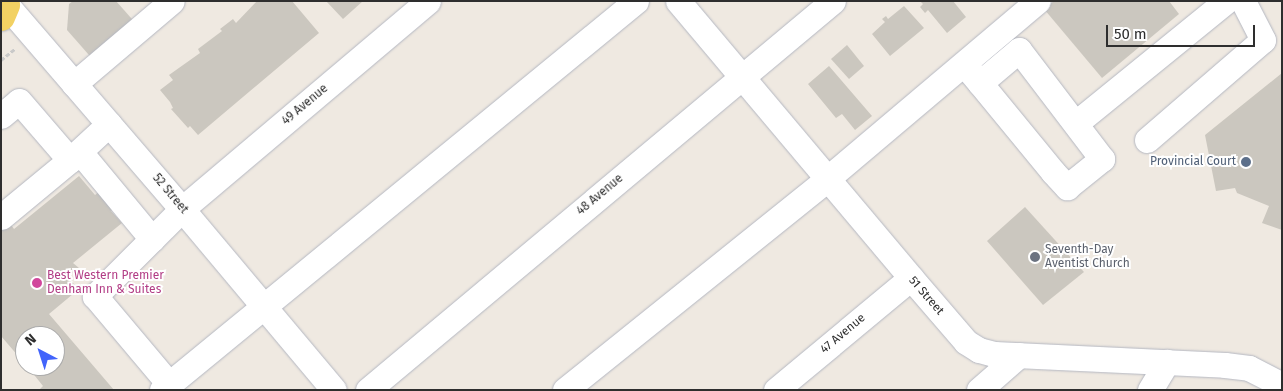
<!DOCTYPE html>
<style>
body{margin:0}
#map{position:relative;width:1283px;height:391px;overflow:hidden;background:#efe9e1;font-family:"Fira Sans",sans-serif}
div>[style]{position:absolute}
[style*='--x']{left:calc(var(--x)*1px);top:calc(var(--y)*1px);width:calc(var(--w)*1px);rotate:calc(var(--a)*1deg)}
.building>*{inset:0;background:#cbc7bf}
.path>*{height:3px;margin-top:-1.5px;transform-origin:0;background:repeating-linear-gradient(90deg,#c9c9c9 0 4px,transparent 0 6.5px)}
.roads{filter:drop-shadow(0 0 1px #b4b7c1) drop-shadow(0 0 1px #b4b7c1)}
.minor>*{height:25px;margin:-12.5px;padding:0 12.5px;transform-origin:12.5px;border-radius:12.5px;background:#fff}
.major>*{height:28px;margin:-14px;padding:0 14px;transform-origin:14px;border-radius:14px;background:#f2d163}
.dots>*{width:14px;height:14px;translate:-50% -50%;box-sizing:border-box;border:2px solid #fff;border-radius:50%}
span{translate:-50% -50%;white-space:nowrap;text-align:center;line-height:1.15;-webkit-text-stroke:4px #fff;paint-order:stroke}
.street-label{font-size:12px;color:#2e2e2e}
.service-label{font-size:12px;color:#4e5e75}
.right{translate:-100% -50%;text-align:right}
.worship-label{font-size:12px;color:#5b616d}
.left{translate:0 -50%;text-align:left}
.hotel-label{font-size:12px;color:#b23c85}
.frame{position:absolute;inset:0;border:2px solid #2e2e2e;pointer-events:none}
.north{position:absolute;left:15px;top:326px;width:50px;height:50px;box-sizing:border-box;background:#fff;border:1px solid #ababab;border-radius:50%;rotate:320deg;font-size:14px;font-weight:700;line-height:20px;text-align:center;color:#2e2e2e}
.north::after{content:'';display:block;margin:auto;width:18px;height:22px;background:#4264fb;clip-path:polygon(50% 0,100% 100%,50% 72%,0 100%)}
.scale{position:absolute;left:1106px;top:25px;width:149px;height:22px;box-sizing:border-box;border:2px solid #2e2e2e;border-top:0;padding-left:6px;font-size:15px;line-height:18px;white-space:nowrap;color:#2e2e2e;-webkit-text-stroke:4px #fff;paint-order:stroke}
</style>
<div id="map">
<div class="building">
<i style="clip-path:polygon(73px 1px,116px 1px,139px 27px,96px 63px,67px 30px,69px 4px)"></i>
<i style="clip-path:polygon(257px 1px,292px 1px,319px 33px,198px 135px,190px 126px,188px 128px,171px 109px,173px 108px,170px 102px,160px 90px,173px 80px,169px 75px,200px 53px,198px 49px,222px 31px,220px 29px,233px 19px,236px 23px)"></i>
<i style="clip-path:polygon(326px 1px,363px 1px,343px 19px)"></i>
<i style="clip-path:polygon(920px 1px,953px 1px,966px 17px,947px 33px,928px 10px,925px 13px,920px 7px,923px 4px)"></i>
<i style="clip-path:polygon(1054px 1px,1169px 1px,1179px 14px,1102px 78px,1044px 9px)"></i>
<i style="clip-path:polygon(904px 6px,924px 28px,890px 56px,872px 34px,885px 22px,882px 19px,886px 16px,888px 19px)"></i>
<i style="clip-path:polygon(847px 45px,864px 66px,849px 79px,831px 59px)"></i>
<i style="clip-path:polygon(829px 66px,872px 116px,855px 130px,842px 114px,836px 118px,808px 84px)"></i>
<i style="clip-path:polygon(1282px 73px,1282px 230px,1262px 223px,1269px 206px,1237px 193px,1235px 188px,1216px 191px,1205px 135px)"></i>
<i style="clip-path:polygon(79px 176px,95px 195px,102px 189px,117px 206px,111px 211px,122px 223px,73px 263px,79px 268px,67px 277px,79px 289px,49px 314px,114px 390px,39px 390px,43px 386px,27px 366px,55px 366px,55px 336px,25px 336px,25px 364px,1px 336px,1px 229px,9px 222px,14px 229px)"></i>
<i style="clip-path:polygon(1025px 207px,1084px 272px,1043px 305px,987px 241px)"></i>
</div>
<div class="path">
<i style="--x:1;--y:60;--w:19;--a:-39"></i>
</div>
<div class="roads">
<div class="minor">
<i style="--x:3;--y:1;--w:274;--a:49.3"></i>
<i style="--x:182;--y:209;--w:236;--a:50"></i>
<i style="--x:678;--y:1;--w:362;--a:49.9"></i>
<i style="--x:911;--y:278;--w:84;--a:49.3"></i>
<i style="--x:966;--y:342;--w:15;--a:32"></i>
<i style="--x:979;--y:350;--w:16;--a:15"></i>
<i style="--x:994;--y:354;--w:231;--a:2.7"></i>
<i style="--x:1225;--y:365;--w:24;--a:7"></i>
<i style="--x:1249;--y:368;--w:37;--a:27"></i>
<i style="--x:964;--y:64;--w:25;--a:50"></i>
<i style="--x:980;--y:83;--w:115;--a:50.6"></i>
<i style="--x:1053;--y:172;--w:21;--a:47"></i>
<i style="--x:1067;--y:187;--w:45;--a:-38.7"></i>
<i style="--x:1102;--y:159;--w:137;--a:-127.3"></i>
<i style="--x:1019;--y:50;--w:51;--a:139.8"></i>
<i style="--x:74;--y:84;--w:128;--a:-40.3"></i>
<i style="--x:1;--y:116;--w:23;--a:-40"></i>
<i style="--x:19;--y:101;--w:78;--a:49.2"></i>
<i style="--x:70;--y:160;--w:53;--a:-42.7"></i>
<i style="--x:1076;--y:123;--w:193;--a:-39.1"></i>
<i style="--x:1147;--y:140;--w:153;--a:-40.8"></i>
<i style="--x:1263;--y:40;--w:44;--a:-117.1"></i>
<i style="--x:80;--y:152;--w:113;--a:50.4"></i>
<i style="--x:152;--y:239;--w:42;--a:-45"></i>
<i style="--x:182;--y:209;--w:322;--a:-40.2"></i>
<i style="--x:1;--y:217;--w:89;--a:-39.6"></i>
<i style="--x:152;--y:239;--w:81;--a:135"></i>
<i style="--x:95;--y:296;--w:115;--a:49.9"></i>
<i style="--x:162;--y:390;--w:613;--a:-39.37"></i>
<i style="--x:368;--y:390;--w:606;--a:-39.91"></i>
<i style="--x:565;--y:390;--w:336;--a:-38.8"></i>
<i style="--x:827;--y:179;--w:276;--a:-40.2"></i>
<i style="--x:776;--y:390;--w:175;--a:-39.7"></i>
<i style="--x:979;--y:390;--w:53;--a:-41.2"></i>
<i style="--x:1150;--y:390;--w:33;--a:-59"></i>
</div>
<div class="major">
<i style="--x:1;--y:17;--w:13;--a:-67"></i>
</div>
</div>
<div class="dots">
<i style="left:1246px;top:162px;background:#5c6f8a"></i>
<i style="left:1035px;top:257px;background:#6b7280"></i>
<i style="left:37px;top:283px;background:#d1479c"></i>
</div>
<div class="street-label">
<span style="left:305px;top:105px;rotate:-40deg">49 Avenue</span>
<span style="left:170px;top:194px;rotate:50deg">52 Street</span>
<span style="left:600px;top:195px;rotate:-40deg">48 Avenue</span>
<span style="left:926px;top:296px;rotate:49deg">51 Street</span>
<span style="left:843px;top:334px;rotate:-40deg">47 Avenue</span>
</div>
<div class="service-label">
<span class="right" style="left:1236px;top:162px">Provincial Court</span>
</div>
<div class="worship-label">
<span class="left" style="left:1045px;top:257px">Seventh-Day<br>Aventist Church</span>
</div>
<div class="hotel-label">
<span class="left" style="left:47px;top:283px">Best Western Premier<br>Denham Inn &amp; Suites</span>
</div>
<div class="frame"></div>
<div class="north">N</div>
<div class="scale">50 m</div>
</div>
